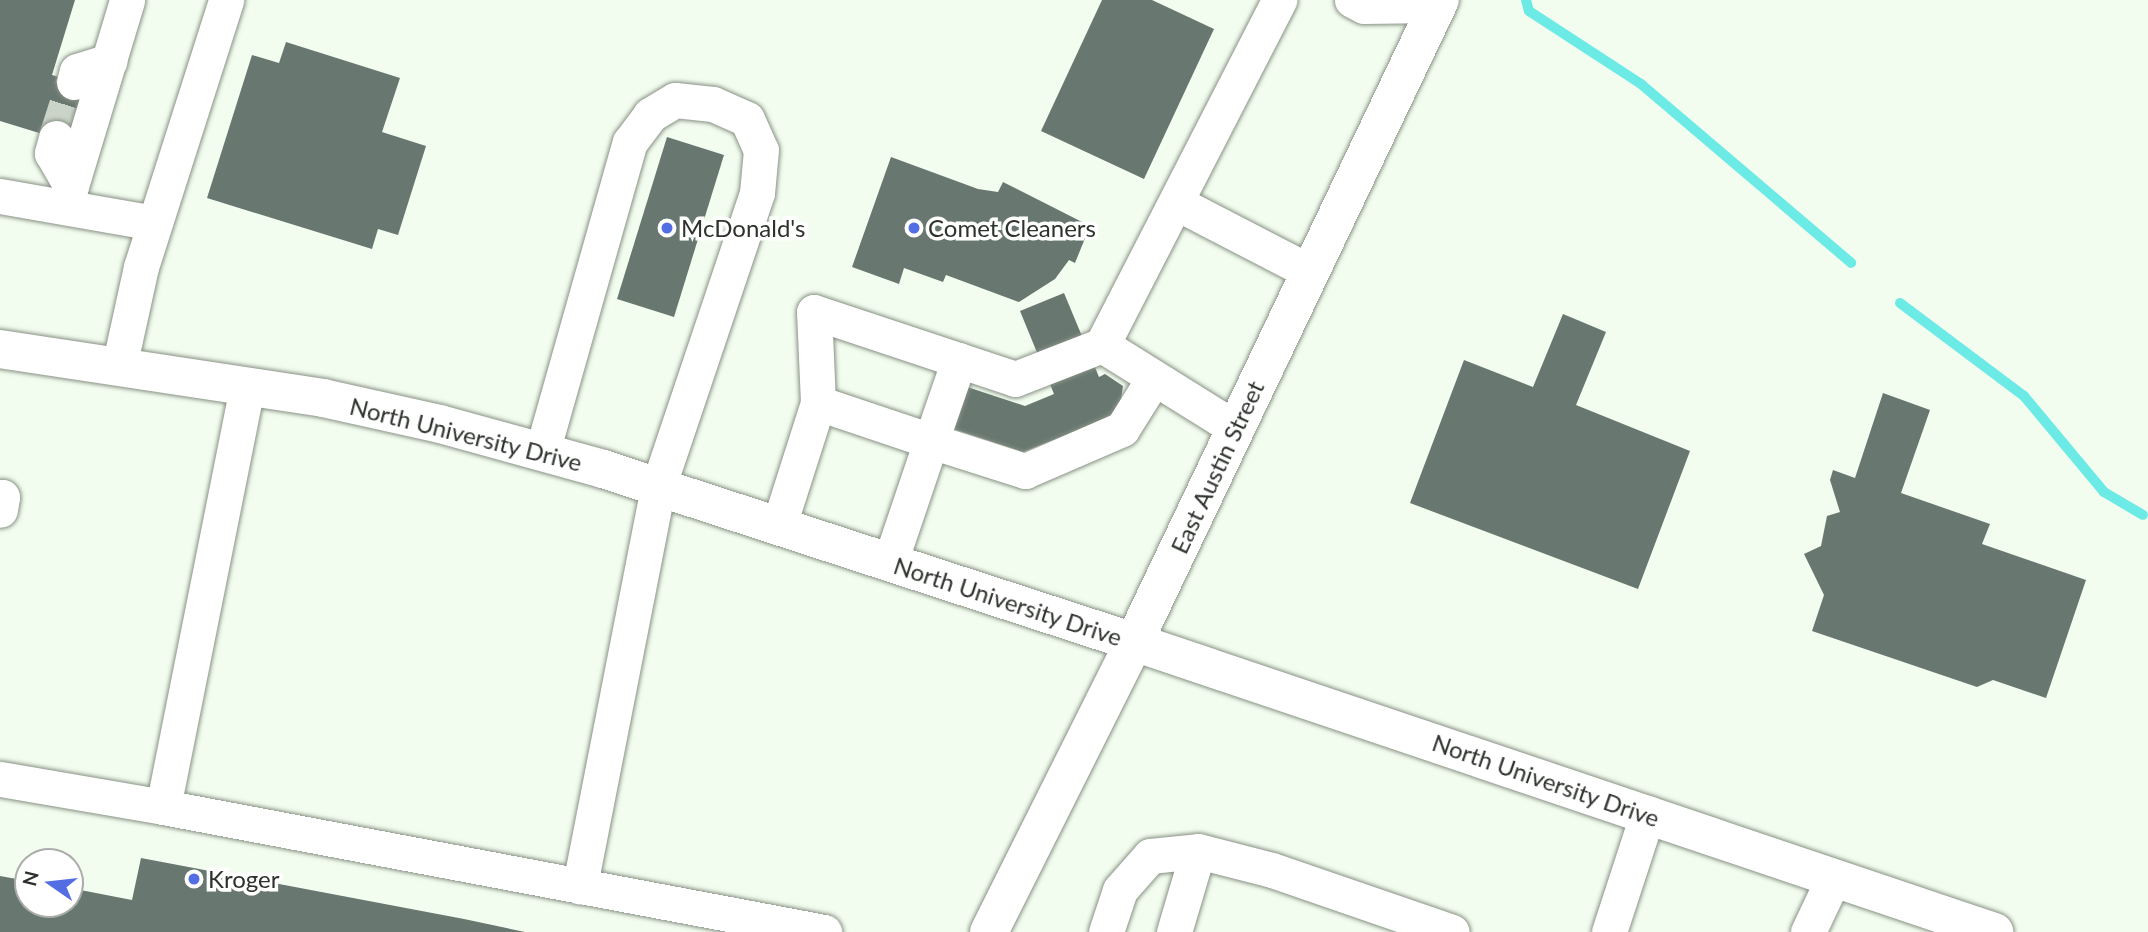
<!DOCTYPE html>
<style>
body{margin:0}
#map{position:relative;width:2148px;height:932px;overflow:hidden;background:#f2fdef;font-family:Lato,sans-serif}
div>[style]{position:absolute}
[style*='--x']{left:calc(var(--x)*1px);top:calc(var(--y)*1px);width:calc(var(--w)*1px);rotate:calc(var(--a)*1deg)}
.stream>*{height:10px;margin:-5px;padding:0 5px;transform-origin:5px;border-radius:5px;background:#6ceae5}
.building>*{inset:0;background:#687770}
.minor-tunnel>*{height:35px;margin-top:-17.5px;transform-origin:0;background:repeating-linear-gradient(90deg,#cbd4c8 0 35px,transparent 0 53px)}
.roads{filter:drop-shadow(0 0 2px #889185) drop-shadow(0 0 2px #889185)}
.minor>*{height:35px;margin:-17.5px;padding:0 17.5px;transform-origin:17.5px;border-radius:17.5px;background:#fff}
.major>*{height:38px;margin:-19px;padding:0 19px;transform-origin:19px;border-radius:19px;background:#fff}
.dots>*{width:19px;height:19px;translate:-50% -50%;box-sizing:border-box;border:4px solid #fff;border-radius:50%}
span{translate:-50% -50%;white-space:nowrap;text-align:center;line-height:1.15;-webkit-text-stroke:7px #fff;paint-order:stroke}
.poi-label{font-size:24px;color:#2e322d}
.left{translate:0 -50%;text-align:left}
.street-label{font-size:24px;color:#2e322d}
.north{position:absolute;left:14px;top:848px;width:70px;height:70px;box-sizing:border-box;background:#fff;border:2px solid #abadab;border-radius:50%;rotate:284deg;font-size:19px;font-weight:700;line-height:28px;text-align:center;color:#2e322d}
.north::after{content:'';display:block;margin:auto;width:24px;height:32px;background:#536ee3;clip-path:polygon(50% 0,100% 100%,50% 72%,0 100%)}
</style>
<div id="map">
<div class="stream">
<i style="--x:1526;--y:0;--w:11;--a:75"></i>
<i style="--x:1529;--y:11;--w:134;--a:33.1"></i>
<i style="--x:1641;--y:84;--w:276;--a:40.4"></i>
<i style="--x:1900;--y:303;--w:155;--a:36.9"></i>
<i style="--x:2024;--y:396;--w:125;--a:50.2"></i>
<i style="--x:2104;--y:492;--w:45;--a:30.5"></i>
</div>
<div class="building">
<i style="clip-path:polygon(0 0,75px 0,52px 75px,92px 87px,75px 144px,0 121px)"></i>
<i style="clip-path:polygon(1102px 0,1152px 0,1214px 29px,1144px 179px,1041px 131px)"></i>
<i style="clip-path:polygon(286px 42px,400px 78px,382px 132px,426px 146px,398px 235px,378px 229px,372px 249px,207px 198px,252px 55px,279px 63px)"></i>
<i style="clip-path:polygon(667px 137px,724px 155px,674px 317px,617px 299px)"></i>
<i style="clip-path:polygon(891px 157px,978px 189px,998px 192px,1003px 182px,1090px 226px,1075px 263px,1069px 260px,1055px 279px,1019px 302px,946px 275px,943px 282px,904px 268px,899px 284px,852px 267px)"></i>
<i style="clip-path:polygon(1064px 293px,1099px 377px,1105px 374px,1123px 386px,1119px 414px,1023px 452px,923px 419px,937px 377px,1025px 406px,1054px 394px,1020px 311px)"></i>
<i style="clip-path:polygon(1563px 314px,1606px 332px,1576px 405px,1690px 451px,1638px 589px,1410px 503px,1464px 360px,1533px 387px)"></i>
<i style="clip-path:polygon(1883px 393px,1930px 410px,1901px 493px,1990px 524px,1982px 544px,2086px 580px,2046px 698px,1993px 680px,1977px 687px,1812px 631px,1824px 595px,1804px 554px,1821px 546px,1827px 516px,1840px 512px,1830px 480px,1833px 470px,1855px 478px)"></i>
<i style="clip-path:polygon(141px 858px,464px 919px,525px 932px,0 932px,0 876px,28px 881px,28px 904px,70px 904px,70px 888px,132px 900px)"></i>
</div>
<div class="minor-tunnel">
<i style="--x:56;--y:138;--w:59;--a:-72.2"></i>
</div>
<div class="roads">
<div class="minor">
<i style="--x:1352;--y:0;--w:13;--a:27"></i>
<i style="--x:1364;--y:6;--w:74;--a:-0.8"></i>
<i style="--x:74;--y:82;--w:11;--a:-75"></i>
<i style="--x:77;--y:71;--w:34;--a:-17"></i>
<i style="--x:56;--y:138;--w:16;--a:105"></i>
<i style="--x:52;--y:153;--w:38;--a:60"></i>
<i style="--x:0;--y:196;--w:157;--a:9.9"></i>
<i style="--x:1177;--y:203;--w:150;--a:27.4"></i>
<i style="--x:65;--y:206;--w:215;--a:-73.2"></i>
<i style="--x:959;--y:360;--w:86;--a:109.1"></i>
<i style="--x:931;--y:441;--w:99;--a:17.7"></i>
<i style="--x:1025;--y:471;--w:106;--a:-23.4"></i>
<i style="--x:1122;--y:429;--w:60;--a:-57.9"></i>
<i style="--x:119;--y:367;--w:102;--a:-77.6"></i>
<i style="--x:141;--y:267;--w:280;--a:-72.3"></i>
<i style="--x:247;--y:387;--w:428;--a:101.3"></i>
<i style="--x:163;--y:807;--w:673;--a:10.71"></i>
<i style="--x:818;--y:403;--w:91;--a:-92.5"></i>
<i style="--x:814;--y:312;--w:212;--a:18.4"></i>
<i style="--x:1015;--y:379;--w:93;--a:-21.3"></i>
<i style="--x:1235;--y:428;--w:157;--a:-148"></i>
<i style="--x:1102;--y:345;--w:388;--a:-62.8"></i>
<i style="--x:542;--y:452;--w:322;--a:-74.2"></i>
<i style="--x:630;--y:142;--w:34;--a:-53"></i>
<i style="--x:650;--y:115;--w:29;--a:-31"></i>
<i style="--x:675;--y:100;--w:38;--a:6"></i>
<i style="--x:713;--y:104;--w:37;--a:24"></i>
<i style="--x:747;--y:119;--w:34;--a:66"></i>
<i style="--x:761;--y:150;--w:43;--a:95.3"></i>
<i style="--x:757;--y:193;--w:310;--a:108.6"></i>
<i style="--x:658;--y:487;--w:407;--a:101.1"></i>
<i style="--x:0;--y:497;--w:2;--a:0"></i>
<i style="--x:2;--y:497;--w:13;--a:99"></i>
<i style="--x:779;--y:525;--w:128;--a:-72.3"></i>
<i style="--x:818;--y:403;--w:119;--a:18.6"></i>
<i style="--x:931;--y:441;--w:128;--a:108.7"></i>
<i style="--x:0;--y:779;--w:165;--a:9.7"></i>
<i style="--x:1106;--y:932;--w:44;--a:-71.6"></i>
<i style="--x:1120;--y:890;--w:45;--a:-48.6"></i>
<i style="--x:1150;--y:856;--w:48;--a:-5.9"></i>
<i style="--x:1174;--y:932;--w:84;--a:-73.5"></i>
<i style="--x:1198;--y:851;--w:76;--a:14.4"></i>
<i style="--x:1272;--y:870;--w:190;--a:19"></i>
<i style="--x:1609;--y:932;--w:125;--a:-71.9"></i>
<i style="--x:1808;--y:932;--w:59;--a:-64.7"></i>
</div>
<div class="major">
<i style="--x:0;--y:349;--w:327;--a:8.6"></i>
<i style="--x:323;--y:398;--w:120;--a:12.5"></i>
<i style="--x:440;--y:424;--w:169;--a:15.4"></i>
<i style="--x:603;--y:469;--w:558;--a:18.05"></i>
<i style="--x:1134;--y:642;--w:908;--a:18.63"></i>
<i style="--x:989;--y:932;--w:324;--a:-63.4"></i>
<i style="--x:1134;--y:642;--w:711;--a:-64.52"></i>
</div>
</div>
<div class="dots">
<i style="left:667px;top:228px;background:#536ee3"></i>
<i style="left:914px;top:228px;background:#536ee3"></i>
<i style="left:194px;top:879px;background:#536ee3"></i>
</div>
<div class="poi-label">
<span class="left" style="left:681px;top:228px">McDonald's</span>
<span class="left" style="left:928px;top:228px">Comet Cleaners</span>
<span class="left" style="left:208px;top:879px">Kroger</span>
</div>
<div class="street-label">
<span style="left:466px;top:434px;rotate:14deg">North University Drive</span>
<span style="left:1217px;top:467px;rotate:-65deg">East Austin Street</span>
<span style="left:1008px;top:601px;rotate:18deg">North University Drive</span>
<span style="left:1546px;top:780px;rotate:19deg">North University Drive</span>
</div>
<div class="north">N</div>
</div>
